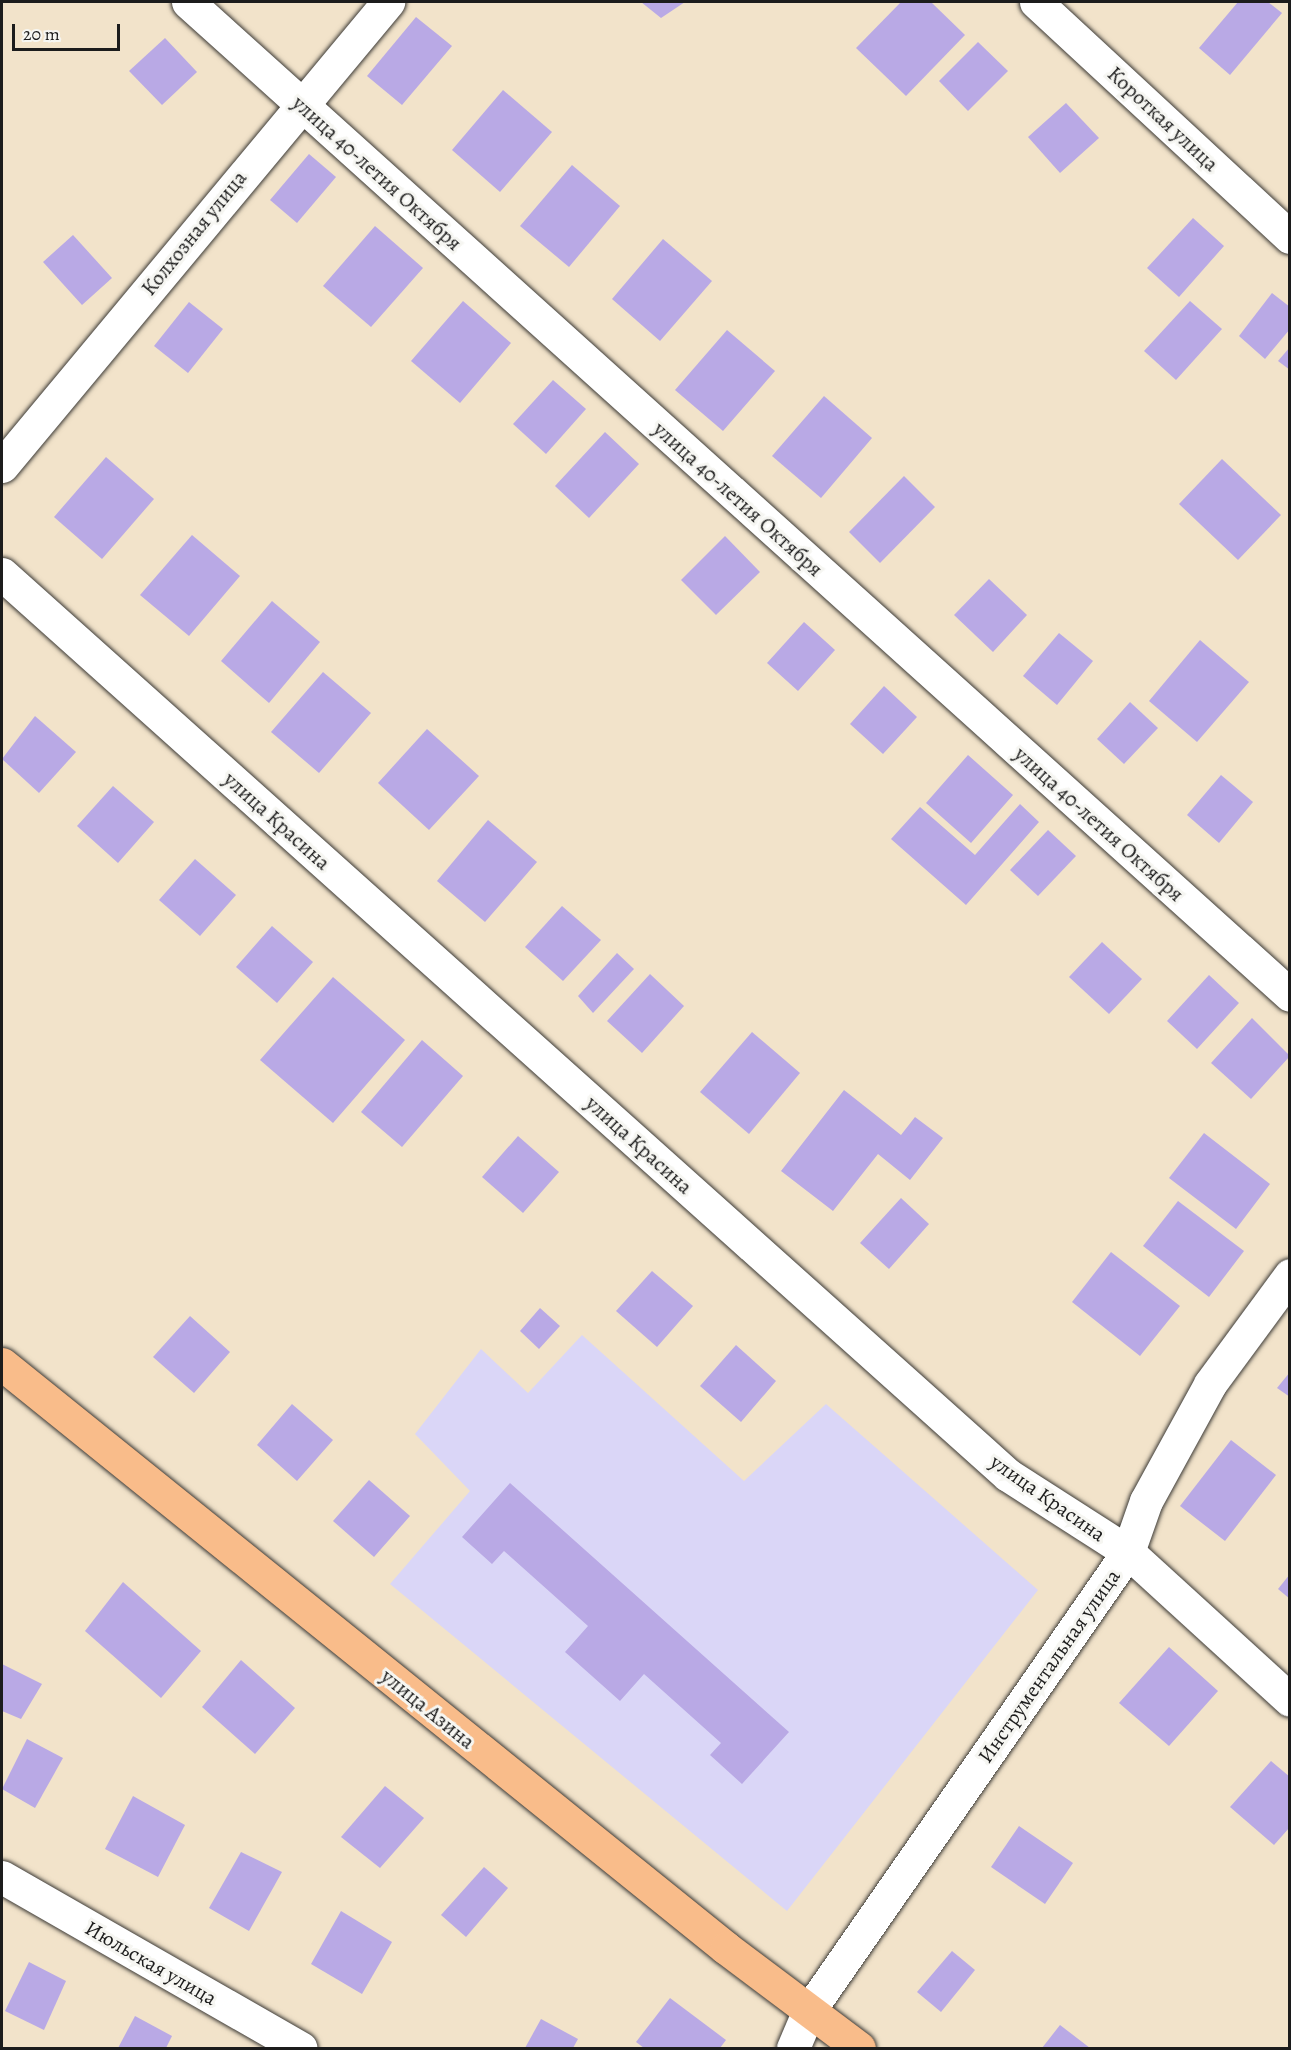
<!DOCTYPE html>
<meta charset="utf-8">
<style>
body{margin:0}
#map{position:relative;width:1291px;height:2050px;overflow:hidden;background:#f2e3ca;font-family:Alegreya,serif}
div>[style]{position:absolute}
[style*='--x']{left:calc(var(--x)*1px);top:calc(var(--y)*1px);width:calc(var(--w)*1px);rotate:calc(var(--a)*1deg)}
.built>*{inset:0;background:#dad6f7}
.building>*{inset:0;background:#b9a9e5}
.roads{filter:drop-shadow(0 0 2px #3c3a36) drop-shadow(0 0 2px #3c3a36)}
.minor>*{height:33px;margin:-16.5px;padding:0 16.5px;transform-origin:16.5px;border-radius:16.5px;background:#fff}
.primary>*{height:33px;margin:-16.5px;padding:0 16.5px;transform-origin:16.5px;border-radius:16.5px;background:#f9bc8a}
span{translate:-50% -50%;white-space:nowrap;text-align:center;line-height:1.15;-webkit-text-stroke:6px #f6f6f2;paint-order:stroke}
.street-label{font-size:21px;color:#1c1c1c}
.frame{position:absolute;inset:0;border:3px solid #1c1c1c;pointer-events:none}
.scale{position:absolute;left:12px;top:24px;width:108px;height:27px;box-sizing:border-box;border:3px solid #1c1c1c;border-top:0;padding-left:8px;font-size:18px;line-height:21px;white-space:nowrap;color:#1c1c1c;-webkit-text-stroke:4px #f6f6f2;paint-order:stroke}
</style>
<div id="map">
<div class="built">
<i style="clip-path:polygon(582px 1335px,744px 1481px,826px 1404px,1038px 1590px,787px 1911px,390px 1584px,470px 1491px,415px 1434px,481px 1349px,528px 1393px)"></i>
</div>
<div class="building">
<i style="clip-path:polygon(641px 2px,685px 2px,661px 18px)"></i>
<i style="clip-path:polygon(901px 2px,931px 2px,965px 35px,906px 96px,856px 48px)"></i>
<i style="clip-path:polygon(1238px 2px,1268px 2px,1282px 13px,1230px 75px,1199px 48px)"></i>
<i style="clip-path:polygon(416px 17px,452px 46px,402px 105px,367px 76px)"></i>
<i style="clip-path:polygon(165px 38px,197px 72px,162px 105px,129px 71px)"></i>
<i style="clip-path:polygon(978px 42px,1008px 71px,968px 111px,939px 81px)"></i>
<i style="clip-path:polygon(503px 90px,552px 132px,500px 192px,452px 150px)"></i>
<i style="clip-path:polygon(1066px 103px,1099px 138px,1060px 173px,1028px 137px)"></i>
<i style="clip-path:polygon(309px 154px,336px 177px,297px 223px,270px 200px)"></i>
<i style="clip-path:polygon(572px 165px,620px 206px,569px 267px,520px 226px)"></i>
<i style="clip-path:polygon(1193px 218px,1224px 246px,1179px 297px,1147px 268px)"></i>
<i style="clip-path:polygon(375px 226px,423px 268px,371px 327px,323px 286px)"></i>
<i style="clip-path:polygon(73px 235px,112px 278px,82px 305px,43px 262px)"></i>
<i style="clip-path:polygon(663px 239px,712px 281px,660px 341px,612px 299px)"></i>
<i style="clip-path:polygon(1272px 293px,1290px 307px,1290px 329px,1265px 359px,1239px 336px)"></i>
<i style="clip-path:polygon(463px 301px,511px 343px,460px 403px,411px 361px)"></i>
<i style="clip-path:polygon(1190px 301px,1222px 329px,1176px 380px,1144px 351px)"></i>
<i style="clip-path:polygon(189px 302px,223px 329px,188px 373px,154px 346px)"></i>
<i style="clip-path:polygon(727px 330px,775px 371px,723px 431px,675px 390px)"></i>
<i style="clip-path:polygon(1290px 347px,1290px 370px,1278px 361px)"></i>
<i style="clip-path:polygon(553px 380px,586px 409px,546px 454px,513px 424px)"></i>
<i style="clip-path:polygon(824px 396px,872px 438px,821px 498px,772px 456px)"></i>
<i style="clip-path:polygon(605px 432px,639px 464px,589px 518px,555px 486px)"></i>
<i style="clip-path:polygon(106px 457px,154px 499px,102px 559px,54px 517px)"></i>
<i style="clip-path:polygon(1222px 459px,1281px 515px,1238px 560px,1179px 504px)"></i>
<i style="clip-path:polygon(904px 476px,935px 507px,880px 563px,849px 532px)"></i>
<i style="clip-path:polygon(192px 535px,240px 576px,189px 636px,140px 595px)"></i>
<i style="clip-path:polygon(725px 536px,760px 572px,716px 615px,681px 580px)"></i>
<i style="clip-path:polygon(989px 579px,1027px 615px,993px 652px,954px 615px)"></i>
<i style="clip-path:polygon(272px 601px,320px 642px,269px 703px,221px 661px)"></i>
<i style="clip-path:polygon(804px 622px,835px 650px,798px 691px,767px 663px)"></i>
<i style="clip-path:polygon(1059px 633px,1093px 661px,1057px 705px,1023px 676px)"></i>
<i style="clip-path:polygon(1200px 640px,1249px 682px,1197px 742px,1149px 701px)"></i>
<i style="clip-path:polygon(323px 672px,371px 713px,319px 773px,271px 732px)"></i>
<i style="clip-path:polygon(884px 686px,917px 717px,883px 754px,850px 724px)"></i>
<i style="clip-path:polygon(1130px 702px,1158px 728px,1124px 764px,1097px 739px)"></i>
<i style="clip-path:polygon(35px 716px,76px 752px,39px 793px,2px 759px)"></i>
<i style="clip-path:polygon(427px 729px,479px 776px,429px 830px,378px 783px)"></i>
<i style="clip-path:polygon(968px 755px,1013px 795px,971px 843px,926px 803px)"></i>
<i style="clip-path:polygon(1221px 775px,1253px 802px,1219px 843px,1187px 815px)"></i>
<i style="clip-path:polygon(113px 786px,154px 822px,118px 863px,77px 826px)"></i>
<i style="clip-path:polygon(1020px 804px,1039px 822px,966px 905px,891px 839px,920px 807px,975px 855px)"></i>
<i style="clip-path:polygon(488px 820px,537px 862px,485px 922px,437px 881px)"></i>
<i style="clip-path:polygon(1048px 830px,1076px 856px,1038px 896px,1010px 870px)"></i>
<i style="clip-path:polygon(195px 859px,236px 895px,200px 936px,159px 900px)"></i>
<i style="clip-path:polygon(562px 906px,601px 940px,563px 981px,525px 947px)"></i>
<i style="clip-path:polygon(272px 926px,313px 962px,277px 1003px,236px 967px)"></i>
<i style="clip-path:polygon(1102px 942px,1142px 979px,1109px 1014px,1069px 977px)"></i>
<i style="clip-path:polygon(617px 953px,634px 969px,593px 1013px,578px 996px)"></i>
<i style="clip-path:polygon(650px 974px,684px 1006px,642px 1053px,607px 1021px)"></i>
<i style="clip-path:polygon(1209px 975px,1239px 1003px,1197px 1049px,1167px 1021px)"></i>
<i style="clip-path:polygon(333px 977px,405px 1040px,333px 1123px,260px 1060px)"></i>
<i style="clip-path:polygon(1252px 1018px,1290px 1056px,1251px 1099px,1211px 1063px)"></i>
<i style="clip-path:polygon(752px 1032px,800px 1073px,749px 1134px,700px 1092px)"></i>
<i style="clip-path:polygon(422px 1040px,463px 1076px,402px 1147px,361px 1112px)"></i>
<i style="clip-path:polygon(844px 1090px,901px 1135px,915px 1117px,943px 1138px,910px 1180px,878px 1154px,833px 1211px,781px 1171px)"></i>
<i style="clip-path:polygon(1204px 1133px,1270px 1184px,1236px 1229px,1169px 1178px)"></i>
<i style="clip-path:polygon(518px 1136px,559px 1172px,523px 1213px,482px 1177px)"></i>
<i style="clip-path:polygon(901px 1198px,929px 1224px,889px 1269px,860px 1243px)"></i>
<i style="clip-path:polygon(1178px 1201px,1244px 1251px,1209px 1297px,1143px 1246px)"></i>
<i style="clip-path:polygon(1111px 1252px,1180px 1306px,1140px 1356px,1072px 1302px)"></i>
<i style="clip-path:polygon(652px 1271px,693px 1306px,657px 1347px,616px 1311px)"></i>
<i style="clip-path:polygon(540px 1308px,560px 1326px,539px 1349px,520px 1331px)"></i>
<i style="clip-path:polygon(190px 1316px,230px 1352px,194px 1393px,153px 1357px)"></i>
<i style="clip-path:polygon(736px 1345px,776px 1381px,741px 1422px,700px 1386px)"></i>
<i style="clip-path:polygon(1290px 1372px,1290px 1397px,1277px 1388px)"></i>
<i style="clip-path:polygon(292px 1404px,333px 1440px,297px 1481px,257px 1445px)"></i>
<i style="clip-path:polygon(1231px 1440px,1276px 1475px,1225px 1541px,1180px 1506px)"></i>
<i style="clip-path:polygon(369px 1480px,410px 1516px,374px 1557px,333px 1521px)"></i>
<i style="clip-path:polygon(510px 1483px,789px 1732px,742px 1784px,710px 1755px,721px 1743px,644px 1674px,620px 1701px,565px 1652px,588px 1626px,504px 1551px,492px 1564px,462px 1537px)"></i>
<i style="clip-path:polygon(1290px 1574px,1290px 1599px,1278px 1589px)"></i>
<i style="clip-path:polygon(123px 1582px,201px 1651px,161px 1698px,85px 1631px)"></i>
<i style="clip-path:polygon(1169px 1647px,1218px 1691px,1169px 1746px,1119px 1703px)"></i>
<i style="clip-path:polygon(241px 1660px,295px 1708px,255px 1754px,202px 1707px)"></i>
<i style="clip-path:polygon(2px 1664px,42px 1684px,21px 1719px,2px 1711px)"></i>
<i style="clip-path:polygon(27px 1739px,63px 1758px,35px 1808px,2px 1789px)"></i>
<i style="clip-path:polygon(1271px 1761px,1290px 1777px,1290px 1827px,1274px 1845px,1230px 1807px)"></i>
<i style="clip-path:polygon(385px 1786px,424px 1818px,380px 1868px,341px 1837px)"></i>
<i style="clip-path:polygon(133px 1796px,185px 1825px,158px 1877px,105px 1849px)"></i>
<i style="clip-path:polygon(1019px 1826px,1073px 1863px,1045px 1904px,991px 1867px)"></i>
<i style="clip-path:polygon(241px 1852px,282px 1872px,249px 1931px,209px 1908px)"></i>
<i style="clip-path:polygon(484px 1867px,508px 1888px,466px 1937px,441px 1915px)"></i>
<i style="clip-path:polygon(341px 1911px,392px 1942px,362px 1994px,311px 1964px)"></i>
<i style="clip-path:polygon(952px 1951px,975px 1970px,941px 2012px,917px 1992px)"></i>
<i style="clip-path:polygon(29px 1962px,66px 1981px,44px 2030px,5px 2011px)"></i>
<i style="clip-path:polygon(670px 1998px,726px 2040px,720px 2048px,644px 2048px,636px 2042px)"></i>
<i style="clip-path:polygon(135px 2016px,172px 2036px,166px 2048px,118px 2048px)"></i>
<i style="clip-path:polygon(541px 2019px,578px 2039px,573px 2048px,525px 2048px)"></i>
<i style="clip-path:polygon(1060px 2025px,1090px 2048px,1042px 2048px)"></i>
</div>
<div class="roads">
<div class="minor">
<i style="--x:188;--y:2;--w:1483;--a:42.02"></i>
<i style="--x:1036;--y:2;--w:346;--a:42.8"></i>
<i style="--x:2;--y:466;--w:604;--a:-50.24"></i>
<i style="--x:2;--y:574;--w:1350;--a:41.85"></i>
<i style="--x:1008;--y:1475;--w:143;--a:32.7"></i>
<i style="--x:1128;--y:1552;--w:219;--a:42.4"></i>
<i style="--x:2;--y:1877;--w:344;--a:29.8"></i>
<i style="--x:793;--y:2048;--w:39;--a:-67"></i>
<i style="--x:808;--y:2012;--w:560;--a:-55.18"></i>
<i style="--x:1128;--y:1552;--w:54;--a:-70.6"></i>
<i style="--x:1146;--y:1501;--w:133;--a:-61.3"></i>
<i style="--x:1210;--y:1384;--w:135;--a:-53.7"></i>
</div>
<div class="primary">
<i style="--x:2;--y:1364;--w:930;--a:38.89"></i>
<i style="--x:726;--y:1948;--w:166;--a:36.9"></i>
</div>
</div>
<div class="street-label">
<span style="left:1163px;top:119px;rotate:43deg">Короткая улица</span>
<span style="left:377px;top:173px;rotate:42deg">улица 40-летия Октября</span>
<span style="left:194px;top:233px;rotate:-51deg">Колхозная улица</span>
<span style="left:738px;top:499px;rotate:42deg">улица 40-летия Октября</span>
<span style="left:277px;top:821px;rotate:42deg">улица Красина</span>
<span style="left:1099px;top:824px;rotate:42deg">улица 40-летия Октября</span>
<span style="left:639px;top:1145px;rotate:42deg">улица Красина</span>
<span style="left:1048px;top:1498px;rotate:35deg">улица Красина</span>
<span style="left:1049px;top:1666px;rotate:-55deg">Инструментальная улица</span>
<span style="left:428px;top:1709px;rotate:39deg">улица Азина</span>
<span style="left:151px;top:1963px;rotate:30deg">Июльская улица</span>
</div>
<div class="frame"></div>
<div class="scale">20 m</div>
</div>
